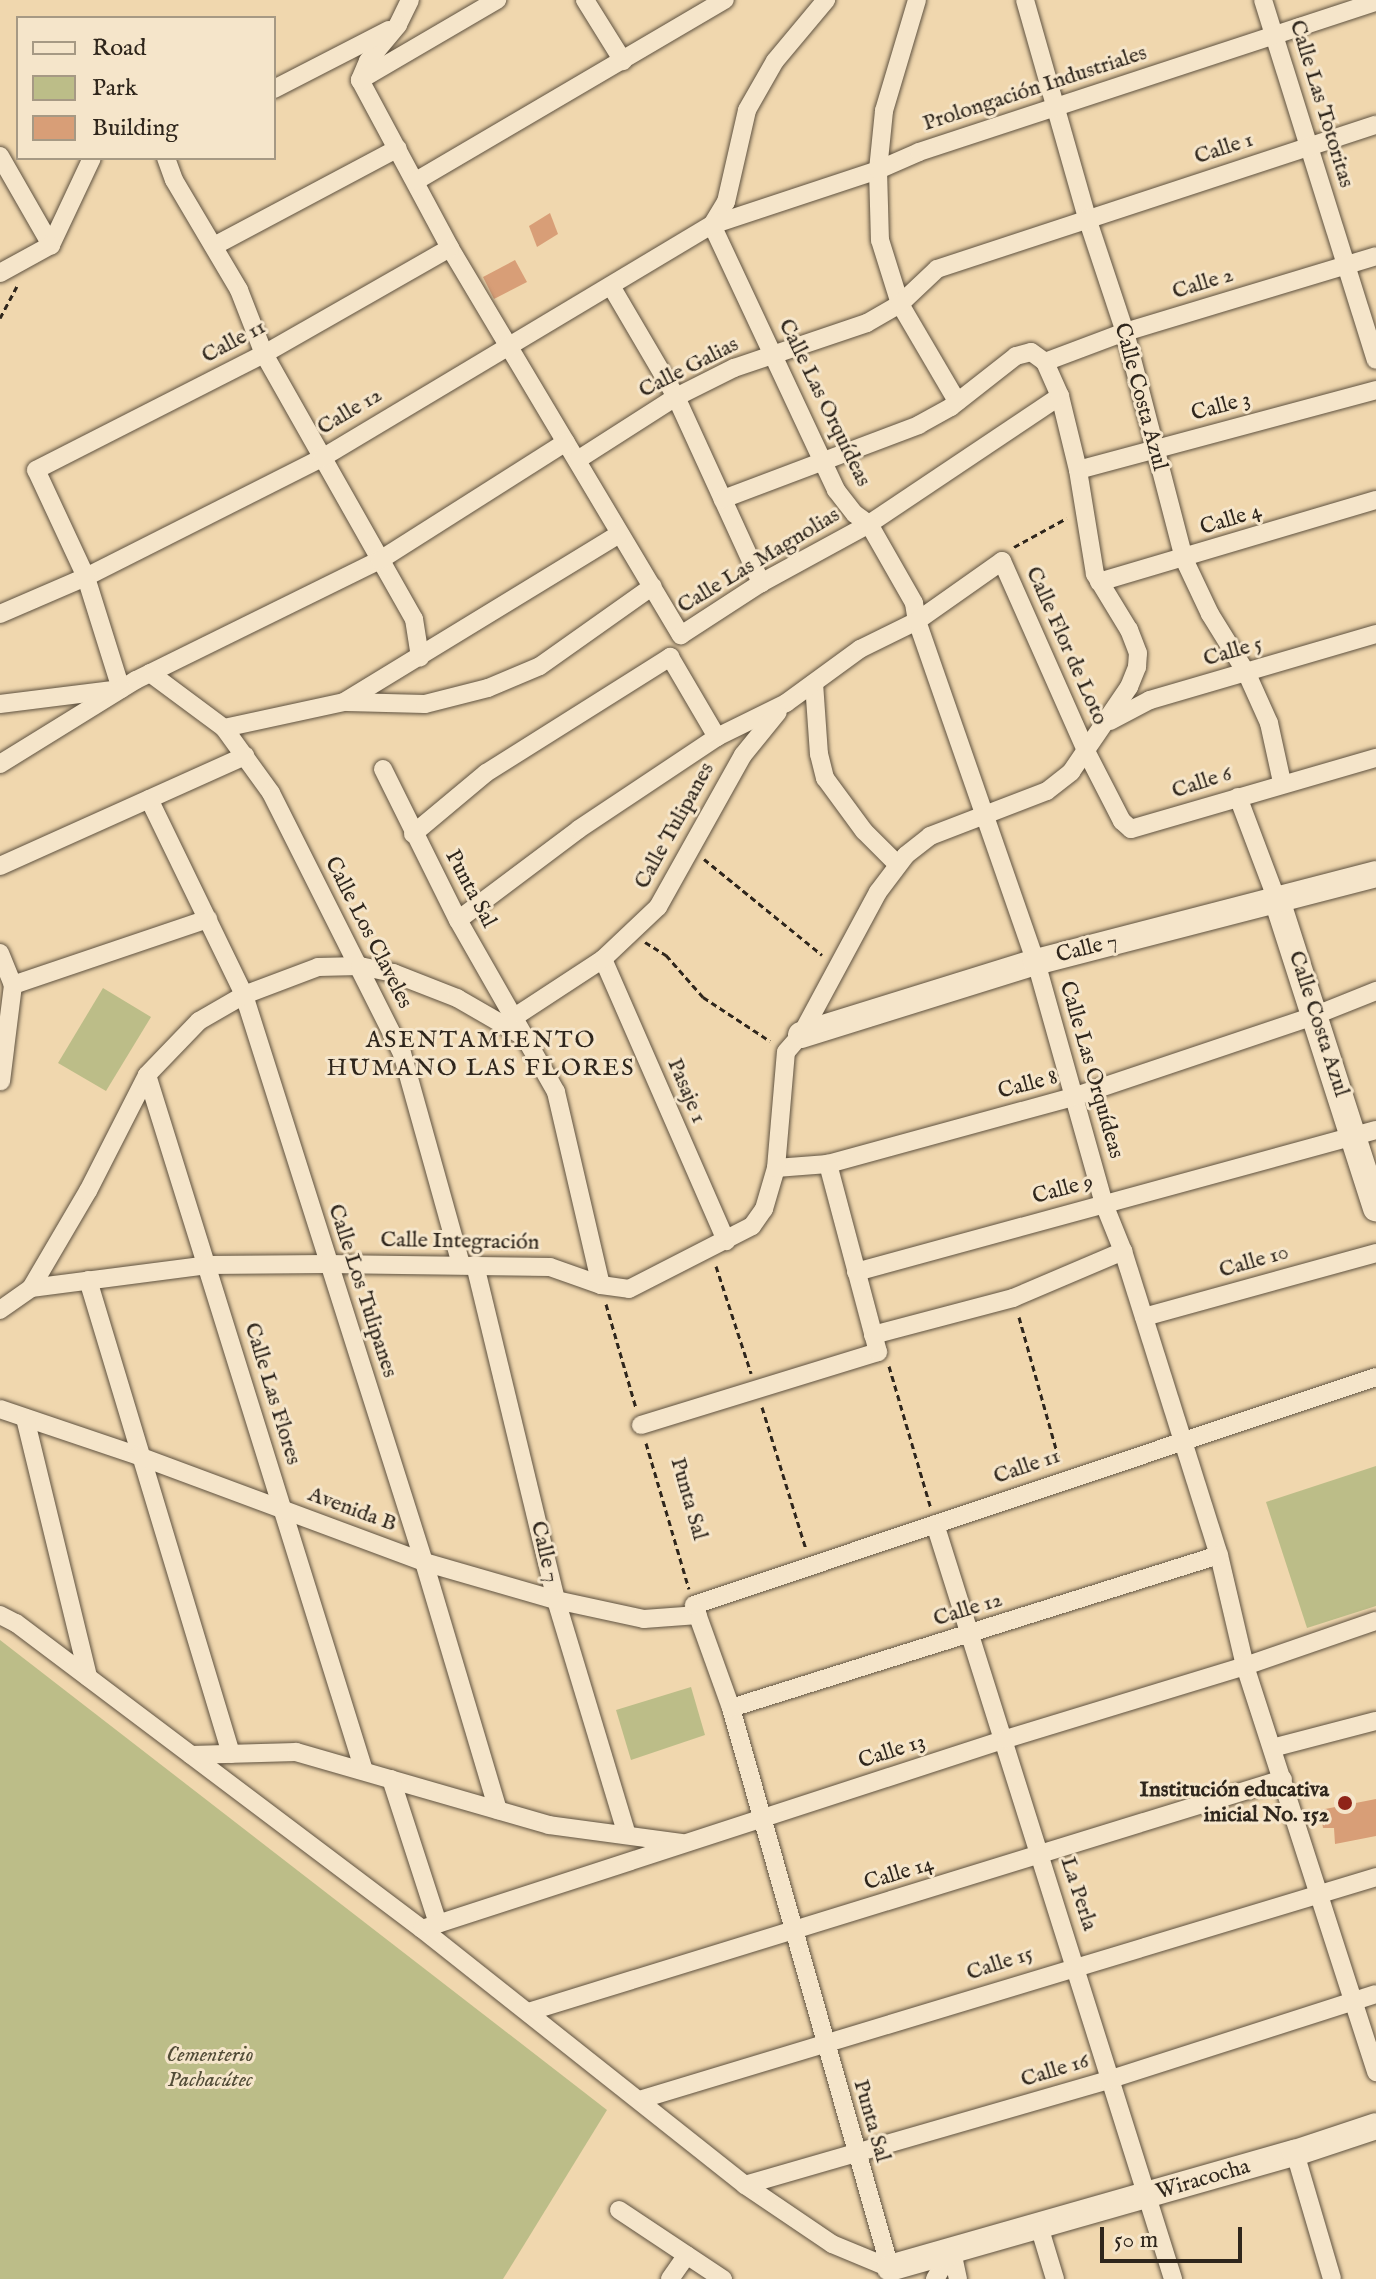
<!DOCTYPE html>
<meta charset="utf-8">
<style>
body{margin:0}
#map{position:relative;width:1376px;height:2279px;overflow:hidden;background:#f0d7ae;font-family:"IM FELL English",serif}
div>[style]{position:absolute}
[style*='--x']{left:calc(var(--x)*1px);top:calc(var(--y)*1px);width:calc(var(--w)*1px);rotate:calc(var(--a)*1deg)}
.green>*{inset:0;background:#bcbd88}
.building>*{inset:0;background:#d89e77}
.path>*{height:3px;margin-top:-1.5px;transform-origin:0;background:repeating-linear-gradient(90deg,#2f261c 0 6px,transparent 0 10px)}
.roads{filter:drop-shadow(0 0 2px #5f5240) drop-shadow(0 0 2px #5f5240)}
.street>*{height:18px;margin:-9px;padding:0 9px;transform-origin:9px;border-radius:9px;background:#f5e5ca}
.secondary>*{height:26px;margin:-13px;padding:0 13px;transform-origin:13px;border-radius:13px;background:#f5e5ca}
.dots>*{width:22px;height:22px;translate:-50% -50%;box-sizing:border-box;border:4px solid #f5e5ca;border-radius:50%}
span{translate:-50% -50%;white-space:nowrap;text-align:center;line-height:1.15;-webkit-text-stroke:6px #f5e5ca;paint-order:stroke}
.street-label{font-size:22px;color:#2f261c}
.poi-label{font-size:22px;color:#2f261c;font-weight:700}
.right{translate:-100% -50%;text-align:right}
.park-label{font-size:22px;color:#524c37;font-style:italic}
.neighbourhood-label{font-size:24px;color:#2f261c;letter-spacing:2px}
.legend{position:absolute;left:16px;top:16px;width:260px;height:144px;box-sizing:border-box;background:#f5e5ca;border:2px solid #a69984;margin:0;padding:10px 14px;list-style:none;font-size:24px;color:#2f261c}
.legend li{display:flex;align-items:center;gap:16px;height:40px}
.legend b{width:40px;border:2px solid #a69984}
.scale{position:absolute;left:1100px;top:2227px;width:142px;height:36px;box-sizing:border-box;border:4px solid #2f261c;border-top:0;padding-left:10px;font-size:24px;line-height:28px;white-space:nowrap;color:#2f261c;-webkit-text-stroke:6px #f5e5ca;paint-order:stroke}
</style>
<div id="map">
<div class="green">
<i style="clip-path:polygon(103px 988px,151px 1017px,106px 1091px,58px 1063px)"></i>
<i style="clip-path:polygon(1376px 1466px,1376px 1606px,1307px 1628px,1266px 1502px)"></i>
<i style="clip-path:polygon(0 1640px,607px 2110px,503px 2279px,0 2279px)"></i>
<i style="clip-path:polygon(691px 1687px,705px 1735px,631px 1760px,616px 1710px)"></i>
</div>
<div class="building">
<i style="clip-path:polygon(550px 213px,558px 234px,537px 247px,529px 226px)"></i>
<i style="clip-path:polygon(515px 260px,527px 282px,494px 299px,483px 277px)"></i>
<i style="clip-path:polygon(1376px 1799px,1376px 1836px,1335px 1844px,1334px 1828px,1323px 1828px,1320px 1810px)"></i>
</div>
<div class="path">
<i style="--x:0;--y:318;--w:36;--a:-62"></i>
<i style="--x:1014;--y:547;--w:60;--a:-28.7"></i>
<i style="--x:704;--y:859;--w:152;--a:39.1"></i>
<i style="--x:645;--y:942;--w:25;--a:32"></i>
<i style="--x:666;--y:955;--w:56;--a:48.6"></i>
<i style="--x:703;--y:997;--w:80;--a:33.3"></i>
<i style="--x:716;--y:1266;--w:113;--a:71.9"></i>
<i style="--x:606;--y:1304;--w:108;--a:73.9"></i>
<i style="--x:1019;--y:1317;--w:152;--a:74.3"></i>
<i style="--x:889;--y:1366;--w:149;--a:73.6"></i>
<i style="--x:762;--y:1407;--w:149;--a:72.8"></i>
<i style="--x:646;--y:1443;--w:152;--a:73.6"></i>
</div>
<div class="roads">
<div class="street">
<i style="--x:410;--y:0;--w:28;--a:116"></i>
<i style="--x:398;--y:25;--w:47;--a:129.8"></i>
<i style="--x:368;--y:61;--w:21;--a:113"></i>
<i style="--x:360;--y:80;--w:191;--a:61.8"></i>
<i style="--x:450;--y:248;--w:451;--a:59.2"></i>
<i style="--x:681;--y:635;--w:95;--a:-33"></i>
<i style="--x:761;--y:583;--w:123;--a:-28.6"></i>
<i style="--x:869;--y:524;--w:230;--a:-33.8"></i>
<i style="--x:585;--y:0;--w:72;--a:58.1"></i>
<i style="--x:917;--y:0;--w:116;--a:106.6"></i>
<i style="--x:884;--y:111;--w:59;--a:95.8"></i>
<i style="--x:878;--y:170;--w:70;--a:88.4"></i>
<i style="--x:880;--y:240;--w:67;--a:72.6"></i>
<i style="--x:900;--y:304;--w:113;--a:59.6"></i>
<i style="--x:1025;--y:0;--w:227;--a:74.1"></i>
<i style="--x:1087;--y:218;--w:120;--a:71.6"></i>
<i style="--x:1125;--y:332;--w:235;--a:75.4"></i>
<i style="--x:1184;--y:559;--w:61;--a:64.7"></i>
<i style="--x:1210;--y:614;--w:70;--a:58.3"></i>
<i style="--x:1247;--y:674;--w:54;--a:65.8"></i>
<i style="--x:1269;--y:723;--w:60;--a:77.6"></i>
<i style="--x:1263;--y:0;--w:377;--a:72.6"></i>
<i style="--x:360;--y:80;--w:159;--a:-30.3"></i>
<i style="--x:274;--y:89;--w:129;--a:-27.2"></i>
<i style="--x:0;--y:156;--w:103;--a:60.2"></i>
<i style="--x:166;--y:158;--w:23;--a:70"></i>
<i style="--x:174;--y:180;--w:128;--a:59.4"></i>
<i style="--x:239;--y:290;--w:69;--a:68.7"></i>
<i style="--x:264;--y:354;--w:305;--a:60.5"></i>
<i style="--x:414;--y:619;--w:39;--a:81"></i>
<i style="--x:416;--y:181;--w:358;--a:-30.4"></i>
<i style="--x:712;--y:225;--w:293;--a:64.9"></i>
<i style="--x:836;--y:490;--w:31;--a:52"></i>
<i style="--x:855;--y:514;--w:17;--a:36"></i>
<i style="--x:869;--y:524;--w:91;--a:60.3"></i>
<i style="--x:914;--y:603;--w:18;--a:81"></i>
<i style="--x:917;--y:621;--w:361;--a:70.8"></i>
<i style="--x:1036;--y:962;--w:251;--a:74.3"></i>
<i style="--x:1104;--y:1204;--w:51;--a:68"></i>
<i style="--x:1123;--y:1251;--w:319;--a:72.5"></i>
<i style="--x:1219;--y:1555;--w:114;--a:76.8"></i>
<i style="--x:1245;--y:1666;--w:427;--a:72.1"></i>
<i style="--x:712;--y:225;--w:27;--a:-59"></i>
<i style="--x:726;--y:202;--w:94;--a:-77.1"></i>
<i style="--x:747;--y:110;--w:56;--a:-60.3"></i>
<i style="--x:775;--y:61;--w:80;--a:-50.1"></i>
<i style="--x:51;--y:245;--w:96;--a:-64.8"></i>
<i style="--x:214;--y:246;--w:208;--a:-28"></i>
<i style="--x:0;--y:273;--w:58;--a:-28.8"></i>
<i style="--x:611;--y:286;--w:129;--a:59.6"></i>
<i style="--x:676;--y:397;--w:205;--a:65.4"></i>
<i style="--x:1045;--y:362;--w:85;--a:-20.6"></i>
<i style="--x:1125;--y:332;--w:262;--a:-16.8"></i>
<i style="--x:579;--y:459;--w:115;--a:-32.6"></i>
<i style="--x:676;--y:397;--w:65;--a:-26.6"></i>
<i style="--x:734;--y:368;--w:140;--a:-18.7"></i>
<i style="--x:867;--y:323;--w:38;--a:-30"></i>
<i style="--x:900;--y:304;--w:51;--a:-43.4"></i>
<i style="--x:937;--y:269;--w:462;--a:-18.2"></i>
<i style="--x:1078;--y:470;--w:309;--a:-15"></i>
<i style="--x:1099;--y:582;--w:289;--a:-16.5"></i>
<i style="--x:0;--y:614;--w:94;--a:-23.3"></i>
<i style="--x:86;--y:577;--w:264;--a:-26.8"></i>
<i style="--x:322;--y:458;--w:454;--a:-30.9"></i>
<i style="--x:712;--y:225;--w:175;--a:-18.3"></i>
<i style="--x:878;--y:170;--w:45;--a:-23.7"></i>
<i style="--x:919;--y:152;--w:481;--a:-18.2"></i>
<i style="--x:150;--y:673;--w:92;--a:36.6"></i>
<i style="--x:224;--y:728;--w:80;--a:54.1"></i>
<i style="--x:271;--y:793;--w:291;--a:63.3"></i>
<i style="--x:402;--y:1053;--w:220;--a:74.4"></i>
<i style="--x:814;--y:683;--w:71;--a:86"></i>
<i style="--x:819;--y:754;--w:25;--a:76"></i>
<i style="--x:825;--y:778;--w:66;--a:53.7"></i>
<i style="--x:864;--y:831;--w:48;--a:45"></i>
<i style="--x:347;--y:702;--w:78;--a:1.5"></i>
<i style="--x:425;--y:704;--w:65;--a:-14.3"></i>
<i style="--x:488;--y:688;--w:56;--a:-22.9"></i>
<i style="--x:540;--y:666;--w:138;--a:-35.3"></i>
<i style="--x:0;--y:704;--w:122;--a:-7.1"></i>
<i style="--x:121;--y:689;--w:117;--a:-107.4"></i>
<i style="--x:86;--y:577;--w:118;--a:-115"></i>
<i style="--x:36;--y:470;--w:256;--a:-27"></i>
<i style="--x:264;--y:354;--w:214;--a:-29.7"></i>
<i style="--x:1110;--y:721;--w:45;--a:-27.7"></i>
<i style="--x:1150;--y:700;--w:235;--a:-16.3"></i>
<i style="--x:224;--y:728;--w:123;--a:-12.2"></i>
<i style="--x:344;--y:702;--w:322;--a:-31.4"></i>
<i style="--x:0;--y:764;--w:160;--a:-31.7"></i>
<i style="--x:136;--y:680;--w:272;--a:-26.2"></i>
<i style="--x:380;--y:560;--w:220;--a:-32.4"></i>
<i style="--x:383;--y:769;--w:169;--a:63.6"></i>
<i style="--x:458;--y:920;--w:198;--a:60.3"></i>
<i style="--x:556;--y:1092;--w:198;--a:76.9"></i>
<i style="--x:1238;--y:797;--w:110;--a:69.3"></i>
<i style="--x:149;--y:799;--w:218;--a:64.1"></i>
<i style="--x:244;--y:995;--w:595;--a:72.39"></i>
<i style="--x:424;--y:1562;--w:259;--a:73.4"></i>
<i style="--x:413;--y:834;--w:95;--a:-39.9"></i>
<i style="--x:486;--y:773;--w:218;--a:-32.2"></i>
<i style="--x:670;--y:657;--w:93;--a:59.6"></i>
<i style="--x:0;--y:866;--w:269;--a:-24.2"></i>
<i style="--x:458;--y:920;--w:151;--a:-36.9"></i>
<i style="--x:579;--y:829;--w:166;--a:-33.7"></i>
<i style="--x:717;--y:737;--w:77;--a:-26.2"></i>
<i style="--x:786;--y:703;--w:92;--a:-36.1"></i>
<i style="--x:860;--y:649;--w:64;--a:-26.2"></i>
<i style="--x:917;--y:621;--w:104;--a:-35.2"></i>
<i style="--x:1002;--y:561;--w:208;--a:66.1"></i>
<i style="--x:1086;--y:751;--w:79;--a:62.8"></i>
<i style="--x:1122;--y:821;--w:12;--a:42"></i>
<i style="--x:1131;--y:829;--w:255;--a:-16.2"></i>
<i style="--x:0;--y:953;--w:35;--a:68"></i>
<i style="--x:13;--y:985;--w:97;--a:97.1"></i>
<i style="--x:603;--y:959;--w:308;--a:66.4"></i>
<i style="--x:13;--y:985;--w:206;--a:-18.7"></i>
<i style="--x:516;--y:1016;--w:104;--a:-33.2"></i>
<i style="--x:603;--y:959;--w:76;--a:-43.4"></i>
<i style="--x:658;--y:907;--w:174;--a:-60.8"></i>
<i style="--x:743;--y:755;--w:55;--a:-50.9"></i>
<i style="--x:147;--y:1075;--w:729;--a:72.68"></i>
<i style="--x:776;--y:1168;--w:52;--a:-4.4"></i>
<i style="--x:828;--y:1164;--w:254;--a:-15.3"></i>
<i style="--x:1073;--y:1097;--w:256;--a:-18.6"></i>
<i style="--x:1316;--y:1015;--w:65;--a:-21.8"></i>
<i style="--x:475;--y:1265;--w:345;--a:76.4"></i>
<i style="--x:556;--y:1600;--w:245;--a:73.2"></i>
<i style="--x:856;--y:1272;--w:539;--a:-15.27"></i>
<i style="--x:88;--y:1280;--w:495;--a:73.2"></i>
<i style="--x:31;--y:1288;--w:178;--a:-7.4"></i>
<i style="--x:208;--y:1265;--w:119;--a:-0.5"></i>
<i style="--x:327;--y:1264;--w:223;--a:0.8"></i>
<i style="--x:550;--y:1267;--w:54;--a:19.4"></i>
<i style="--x:601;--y:1285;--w:28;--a:8"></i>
<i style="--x:629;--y:1289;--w:138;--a:-27.1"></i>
<i style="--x:752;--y:1226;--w:21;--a:-55"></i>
<i style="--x:764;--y:1209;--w:43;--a:-73.7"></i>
<i style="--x:776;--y:1168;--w:116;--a:-85.1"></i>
<i style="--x:786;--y:1052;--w:23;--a:-49"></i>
<i style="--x:801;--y:1035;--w:162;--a:-61.7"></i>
<i style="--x:878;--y:892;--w:46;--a:-52.9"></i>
<i style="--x:906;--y:855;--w:31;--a:-38"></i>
<i style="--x:930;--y:836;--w:125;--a:-21"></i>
<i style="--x:1047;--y:791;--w:31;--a:-38"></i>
<i style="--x:1071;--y:772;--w:103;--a:-55.7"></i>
<i style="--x:1129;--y:687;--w:22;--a:-68"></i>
<i style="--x:1137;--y:667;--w:14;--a:-86"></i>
<i style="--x:1138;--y:653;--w:25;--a:-111"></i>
<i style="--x:1129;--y:630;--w:66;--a:-121.3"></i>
<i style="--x:1095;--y:574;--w:105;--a:-99.3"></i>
<i style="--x:1078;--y:470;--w:76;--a:-103.7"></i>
<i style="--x:1060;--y:396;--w:37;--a:-114"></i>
<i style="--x:1045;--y:362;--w:17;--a:-144"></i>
<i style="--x:1031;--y:352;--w:16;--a:165"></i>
<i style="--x:1016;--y:356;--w:83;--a:141.9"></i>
<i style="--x:951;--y:407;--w:37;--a:151"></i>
<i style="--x:919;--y:425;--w:210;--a:159.3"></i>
<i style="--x:0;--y:1310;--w:38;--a:-35"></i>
<i style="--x:31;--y:1288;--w:113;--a:-59.6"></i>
<i style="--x:88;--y:1191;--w:130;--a:-63"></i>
<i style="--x:147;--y:1075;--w:75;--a:-46.1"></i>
<i style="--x:199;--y:1021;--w:52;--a:-30"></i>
<i style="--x:244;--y:995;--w:79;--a:-20.7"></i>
<i style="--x:318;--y:967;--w:42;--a:-1.4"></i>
<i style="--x:360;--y:966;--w:34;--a:12"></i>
<i style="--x:393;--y:973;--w:69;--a:21.3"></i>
<i style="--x:457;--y:998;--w:82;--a:30"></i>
<i style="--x:1144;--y:1317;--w:241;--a:-15.4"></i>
<i style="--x:873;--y:1335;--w:145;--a:-14.8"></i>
<i style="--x:1013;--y:1298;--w:120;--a:-23.1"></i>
<i style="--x:0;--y:1409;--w:147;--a:18.7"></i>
<i style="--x:139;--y:1456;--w:304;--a:20.4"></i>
<i style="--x:424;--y:1562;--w:137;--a:16.1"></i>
<i style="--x:556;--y:1600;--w:90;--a:12.2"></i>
<i style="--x:644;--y:1619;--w:54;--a:-4.2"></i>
<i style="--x:25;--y:1418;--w:267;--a:76.3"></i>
<i style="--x:641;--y:1425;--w:248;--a:-17.1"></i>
<i style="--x:878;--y:1352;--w:195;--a:-104.9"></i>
<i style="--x:935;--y:1524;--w:792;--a:72.5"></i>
<i style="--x:0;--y:1615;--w:18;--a:27"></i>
<i style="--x:16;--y:1623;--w:508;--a:37.01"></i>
<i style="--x:422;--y:1929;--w:412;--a:38.4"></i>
<i style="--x:745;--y:2185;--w:105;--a:34.1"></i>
<i style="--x:832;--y:2244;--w:63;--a:22.5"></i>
<i style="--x:731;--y:1708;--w:511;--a:-17.41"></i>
<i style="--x:1272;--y:1748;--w:107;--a:-14.6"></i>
<i style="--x:191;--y:1755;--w:105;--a:-1.6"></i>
<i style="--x:296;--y:1752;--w:263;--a:16.1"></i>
<i style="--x:549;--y:1825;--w:134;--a:7.7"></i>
<i style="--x:391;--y:1779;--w:152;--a:72"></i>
<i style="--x:422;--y:1929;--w:614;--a:-18.02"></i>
<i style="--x:1006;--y:1739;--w:250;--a:-17"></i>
<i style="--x:1245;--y:1666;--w:139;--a:-19"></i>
<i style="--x:528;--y:2012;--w:790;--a:-17.15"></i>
<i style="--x:639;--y:2100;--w:770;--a:-16.83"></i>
<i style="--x:1295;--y:2153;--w:131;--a:73.6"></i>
<i style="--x:745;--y:2185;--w:378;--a:-16.1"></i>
<i style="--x:1108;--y:2080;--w:281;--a:-17.8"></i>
<i style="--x:619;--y:2210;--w:125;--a:33.6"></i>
<i style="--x:1039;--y:2226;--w:55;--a:73.2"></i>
<i style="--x:952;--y:2251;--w:29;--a:78"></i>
<i style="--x:890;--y:2268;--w:582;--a:-105.85"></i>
<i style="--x:731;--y:1708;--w:109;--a:-109.8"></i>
<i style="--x:694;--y:1605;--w:719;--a:-18.49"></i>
<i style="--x:670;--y:2279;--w:29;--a:-55"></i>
<i style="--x:935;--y:2279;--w:33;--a:-59"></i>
</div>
<div class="secondary">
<i style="--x:1277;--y:900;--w:324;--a:72.2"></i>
<i style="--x:801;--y:1035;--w:246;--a:-17.3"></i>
<i style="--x:1036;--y:962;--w:351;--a:-14.5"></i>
<i style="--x:890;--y:2268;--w:421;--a:-15.9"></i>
<i style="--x:1295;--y:2153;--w:85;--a:-18.4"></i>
</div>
</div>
<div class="dots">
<i style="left:1345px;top:1803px;background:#8f2418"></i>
</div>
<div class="street-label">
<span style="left:1035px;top:89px;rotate:-18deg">Prolongación Industriales</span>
<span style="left:1321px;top:104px;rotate:73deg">Calle Las Totoritas</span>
<span style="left:1224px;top:149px;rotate:-18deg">Calle 1</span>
<span style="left:1203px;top:284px;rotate:-17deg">Calle 2</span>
<span style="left:234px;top:342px;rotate:-28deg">Calle 11</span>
<span style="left:689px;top:368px;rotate:-27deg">Calle Galias</span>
<span style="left:1140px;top:397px;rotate:75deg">Calle Costa Azul</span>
<span style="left:824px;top:403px;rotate:64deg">Calle Las Orquídeas</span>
<span style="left:1221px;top:407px;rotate:-15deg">Calle 3</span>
<span style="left:350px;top:412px;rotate:-31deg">Calle 12</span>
<span style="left:1231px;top:520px;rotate:-17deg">Calle 4</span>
<span style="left:759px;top:561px;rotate:-31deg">Calle Las Magnolias</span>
<span style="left:1066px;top:646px;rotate:66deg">Calle Flor de Loto</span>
<span style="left:1233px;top:652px;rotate:-16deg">Calle 5</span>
<span style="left:1202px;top:783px;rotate:-18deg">Calle 6</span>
<span style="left:675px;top:826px;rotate:-61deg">Calle Tulipanes</span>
<span style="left:470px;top:889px;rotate:62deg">Punta Sal</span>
<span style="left:368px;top:933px;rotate:63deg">Calle Los Claveles</span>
<span style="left:1087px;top:949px;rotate:-14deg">Calle 7</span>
<span style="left:1318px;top:1024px;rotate:72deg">Calle Costa Azul</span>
<span style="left:1091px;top:1070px;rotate:74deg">Calle Las Orquídeas</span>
<span style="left:1028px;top:1085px;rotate:-15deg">Calle 8</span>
<span style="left:686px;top:1091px;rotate:67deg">Pasaje 1</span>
<span style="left:1063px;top:1190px;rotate:-15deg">Calle 9</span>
<span style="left:460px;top:1242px;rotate:1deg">Calle Integración</span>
<span style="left:1254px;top:1262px;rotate:-16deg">Calle 10</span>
<span style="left:362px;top:1291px;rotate:72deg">Calle Los Tulipanes</span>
<span style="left:272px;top:1394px;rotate:73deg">Calle Las Flores</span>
<span style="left:1027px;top:1467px;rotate:-19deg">Calle 11</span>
<span style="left:688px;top:1499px;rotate:74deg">Punta Sal</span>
<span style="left:352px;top:1510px;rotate:20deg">Avenida B</span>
<span style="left:544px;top:1552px;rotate:77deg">Calle 7</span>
<span style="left:968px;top:1610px;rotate:-17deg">Calle 12</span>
<span style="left:892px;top:1752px;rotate:-18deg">Calle 13</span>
<span style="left:899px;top:1874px;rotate:-17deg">Calle 14</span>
<span style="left:1078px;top:1894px;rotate:72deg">La Perla</span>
<span style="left:1000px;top:1964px;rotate:-18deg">Calle 15</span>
<span style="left:1055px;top:2071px;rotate:-17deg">Calle 16</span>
<span style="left:871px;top:2121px;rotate:74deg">Punta Sal</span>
<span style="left:1203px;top:2180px;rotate:-16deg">Wiracocha</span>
</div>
<div class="poi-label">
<span class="right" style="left:1329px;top:1803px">Institución educativa<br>inicial No. 152</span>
</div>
<div class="park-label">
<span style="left:210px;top:2068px">Cementerio<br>Pachacútec</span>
</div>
<div class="neighbourhood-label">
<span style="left:481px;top:1055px">ASENTAMIENTO<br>HUMANO LAS FLORES</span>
</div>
<ul class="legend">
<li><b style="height:10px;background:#f5e5ca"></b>Road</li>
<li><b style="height:22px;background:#bcbd88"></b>Park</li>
<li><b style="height:22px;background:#d89e77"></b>Building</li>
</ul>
<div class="scale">50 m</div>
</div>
